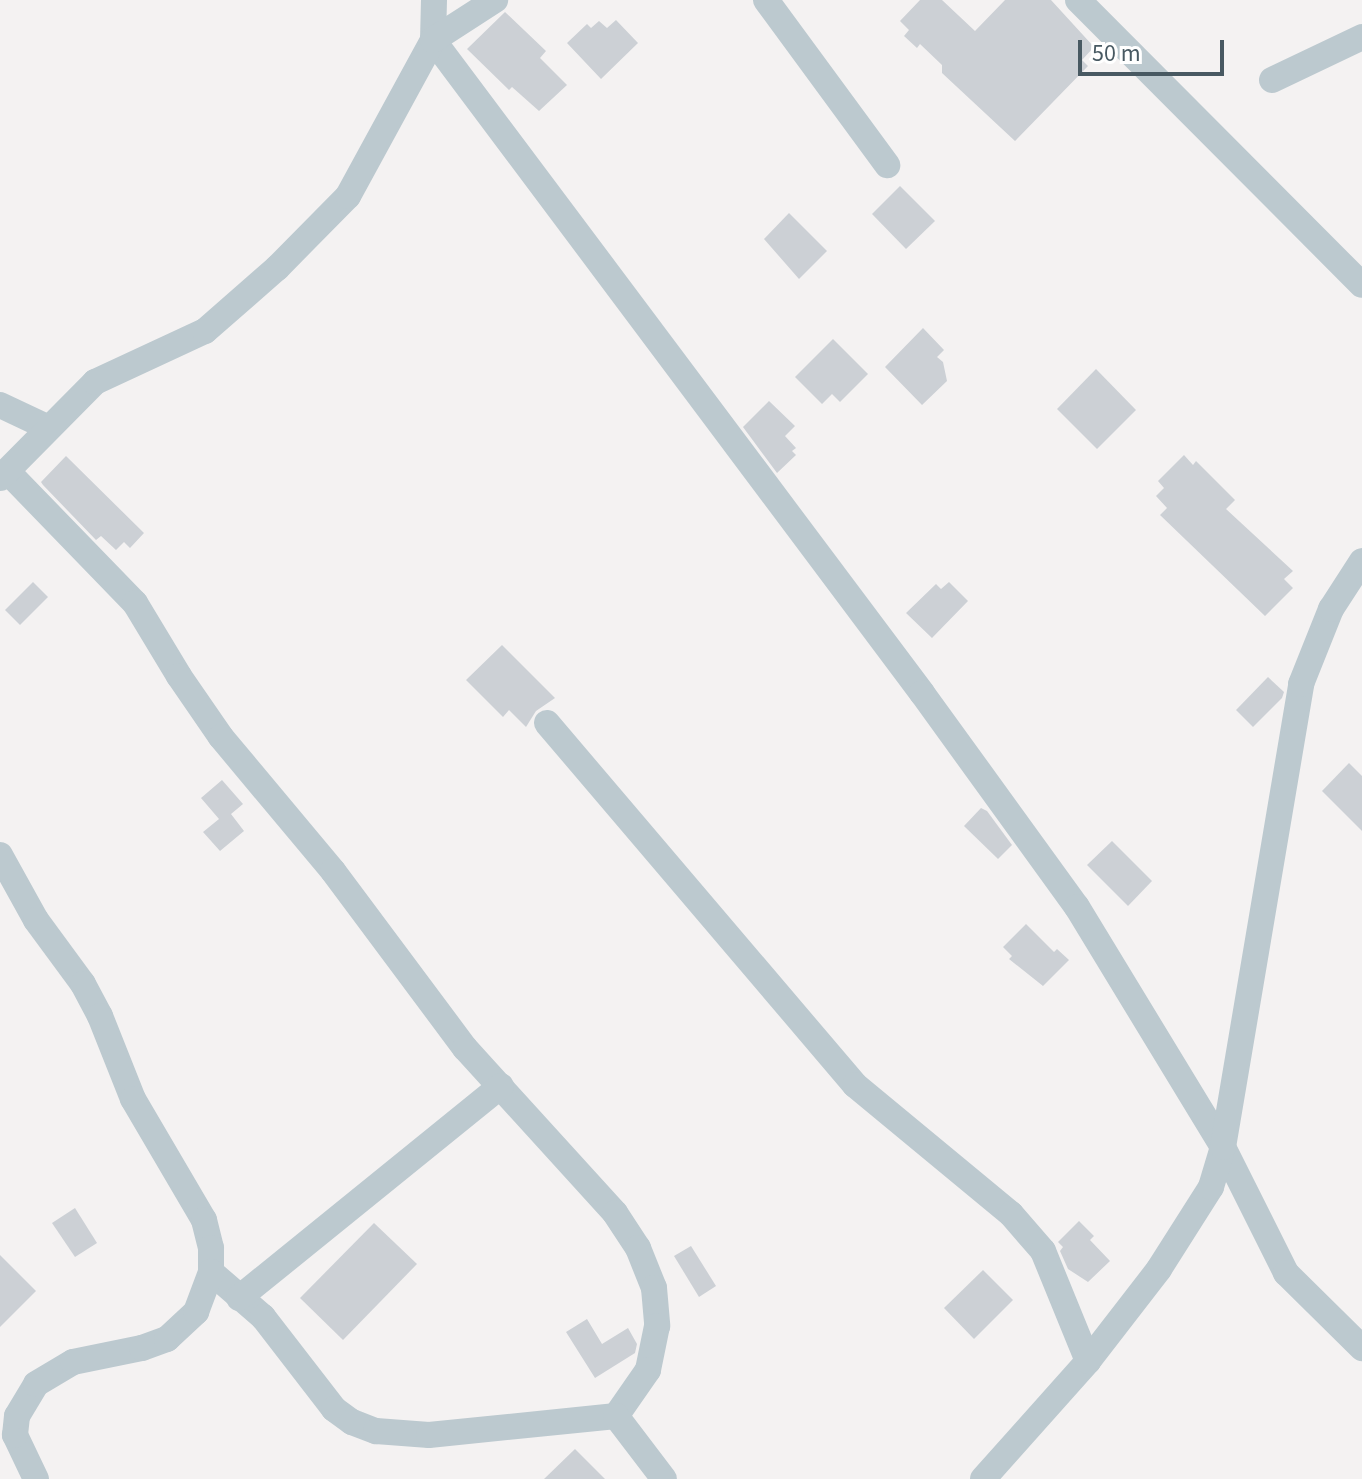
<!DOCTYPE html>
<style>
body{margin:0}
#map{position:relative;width:1362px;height:1479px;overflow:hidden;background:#f4f2f2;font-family:"Source Sans 3",sans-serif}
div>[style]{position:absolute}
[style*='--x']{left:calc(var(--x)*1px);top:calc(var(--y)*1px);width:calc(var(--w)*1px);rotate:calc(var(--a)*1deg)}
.building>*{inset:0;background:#ccd0d5}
.minor>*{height:26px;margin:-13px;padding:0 13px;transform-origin:13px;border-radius:13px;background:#bcc9cf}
span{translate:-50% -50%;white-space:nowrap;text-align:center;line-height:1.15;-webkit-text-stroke:7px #fff;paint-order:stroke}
.scale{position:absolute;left:1078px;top:40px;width:146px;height:36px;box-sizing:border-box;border:4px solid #485962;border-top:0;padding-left:10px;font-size:24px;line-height:28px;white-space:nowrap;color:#485962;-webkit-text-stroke:6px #fff;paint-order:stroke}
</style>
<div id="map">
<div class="building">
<i style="clip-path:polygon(920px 0,942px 0,975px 31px,1005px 0,1051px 0,1094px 47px,1082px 60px,1088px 66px,1015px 141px,942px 73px,942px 65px,920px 44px,917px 48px,904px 36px,909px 30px,900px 21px)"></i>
<i style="clip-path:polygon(505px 12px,546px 51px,540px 58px,567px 85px,539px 111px,512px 87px,509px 90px,467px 49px)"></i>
<i style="clip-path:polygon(616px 20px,638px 43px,601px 79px,567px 43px,587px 24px,591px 28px,599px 21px,607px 28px)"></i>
<i style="clip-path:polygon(900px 186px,935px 221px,906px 249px,872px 214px)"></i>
<i style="clip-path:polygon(789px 213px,827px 251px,799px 279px,764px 239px)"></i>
<i style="clip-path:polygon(923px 328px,944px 350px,937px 357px,943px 362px,947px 381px,922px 405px,885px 367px)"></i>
<i style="clip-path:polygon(833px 339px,868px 374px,840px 402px,832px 394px,822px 404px,795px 377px)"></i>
<i style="clip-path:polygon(1096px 369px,1136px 410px,1097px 449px,1057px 409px)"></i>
<i style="clip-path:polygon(769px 401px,795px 426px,785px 436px,796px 448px,792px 451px,796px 455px,777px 473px,743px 427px)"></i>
<i style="clip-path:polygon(1184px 455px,1193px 465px,1196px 461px,1235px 500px,1226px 509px,1293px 571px,1284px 579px,1293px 588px,1265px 616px,1160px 515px,1167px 508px,1156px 496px,1164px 488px,1158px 481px)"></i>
<i style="clip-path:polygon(66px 456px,144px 533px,130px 548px,124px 542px,116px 550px,101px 536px,96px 540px,43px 485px,41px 482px)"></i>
<i style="clip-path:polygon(33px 582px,48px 597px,20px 625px,5px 610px)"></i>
<i style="clip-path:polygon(949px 582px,968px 601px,932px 638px,906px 613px,936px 584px,941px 589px)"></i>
<i style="clip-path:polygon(502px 645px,555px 698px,536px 711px,526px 727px,509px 710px,503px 717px,466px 680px)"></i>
<i style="clip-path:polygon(1268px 677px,1284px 692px,1282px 698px,1253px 727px,1236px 710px)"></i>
<i style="clip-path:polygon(1349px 763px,1362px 776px,1362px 831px,1322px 791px)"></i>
<i style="clip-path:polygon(222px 780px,243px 804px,231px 814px,244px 831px,220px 851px,203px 832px,219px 819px,201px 798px)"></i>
<i style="clip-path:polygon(981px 808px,987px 811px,1012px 845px,998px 859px,964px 826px)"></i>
<i style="clip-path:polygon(1112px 841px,1152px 881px,1128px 906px,1087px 865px)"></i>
<i style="clip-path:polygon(1026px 924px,1054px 952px,1057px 949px,1069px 960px,1043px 986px,1009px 959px,1012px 956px,1003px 947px)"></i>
<i style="clip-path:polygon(75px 1208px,97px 1243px,75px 1257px,52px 1223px)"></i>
<i style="clip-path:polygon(1079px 1221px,1094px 1236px,1090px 1240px,1110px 1261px,1088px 1282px,1068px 1269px,1060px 1251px,1063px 1247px,1058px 1242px)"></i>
<i style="clip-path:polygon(374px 1223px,417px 1264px,343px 1340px,300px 1298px)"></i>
<i style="clip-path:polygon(691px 1246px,716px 1286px,699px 1297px,674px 1256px)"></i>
<i style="clip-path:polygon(0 1255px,36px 1291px,0 1327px)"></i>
<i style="clip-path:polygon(983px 1270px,1013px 1300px,974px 1339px,944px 1308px)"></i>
<i style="clip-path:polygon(587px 1319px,602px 1344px,628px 1328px,637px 1344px,635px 1353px,595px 1378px,566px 1332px)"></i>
<i style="clip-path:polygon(575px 1449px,605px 1479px,544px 1479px)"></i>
</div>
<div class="minor">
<i style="--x:434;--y:0;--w:40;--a:91.4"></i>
<i style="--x:433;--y:40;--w:816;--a:53.17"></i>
<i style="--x:922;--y:693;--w:264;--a:54.1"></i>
<i style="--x:1077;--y:907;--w:281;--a:58.7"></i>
<i style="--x:1223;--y:1147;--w:141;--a:63.4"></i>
<i style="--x:1286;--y:1273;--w:107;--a:44.6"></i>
<i style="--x:766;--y:0;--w:205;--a:53.7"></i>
<i style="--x:1078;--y:0;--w:402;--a:45.1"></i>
<i style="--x:1272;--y:80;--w:100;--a:-25.5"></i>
<i style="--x:0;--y:405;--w:54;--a:25.1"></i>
<i style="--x:7;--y:471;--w:184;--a:45.9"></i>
<i style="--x:135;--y:603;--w:85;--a:58.9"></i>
<i style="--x:179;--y:676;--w:74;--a:55.5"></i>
<i style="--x:221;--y:737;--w:175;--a:50.1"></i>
<i style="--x:333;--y:871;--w:221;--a:53.3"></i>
<i style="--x:465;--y:1048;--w:223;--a:47.7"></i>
<i style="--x:615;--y:1213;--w:42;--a:56.7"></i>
<i style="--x:638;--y:1248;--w:43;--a:68.2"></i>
<i style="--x:654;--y:1288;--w:38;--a:85"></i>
<i style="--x:657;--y:1326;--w:45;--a:101.6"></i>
<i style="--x:648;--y:1370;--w:56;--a:124.8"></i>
<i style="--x:0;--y:478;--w:135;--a:-45.3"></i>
<i style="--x:95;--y:382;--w:121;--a:-24.9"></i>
<i style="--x:205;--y:331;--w:96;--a:-41.2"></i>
<i style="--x:277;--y:268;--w:101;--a:-45.4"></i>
<i style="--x:348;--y:196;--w:178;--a:-61.4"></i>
<i style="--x:433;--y:40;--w:74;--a:-32.8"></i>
<i style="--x:547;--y:723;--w:475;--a:49.6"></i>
<i style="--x:855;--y:1085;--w:202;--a:39.6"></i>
<i style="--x:1011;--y:1214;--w:49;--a:49.1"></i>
<i style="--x:1043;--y:1251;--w:119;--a:67.8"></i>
<i style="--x:0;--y:855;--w:74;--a:61"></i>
<i style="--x:36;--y:920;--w:79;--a:53.7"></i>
<i style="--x:83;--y:984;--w:36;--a:62"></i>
<i style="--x:100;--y:1016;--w:89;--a:68.3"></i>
<i style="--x:133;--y:1099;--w:140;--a:59.6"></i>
<i style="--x:204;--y:1220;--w:29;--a:76"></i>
<i style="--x:211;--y:1248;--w:24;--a:90"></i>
<i style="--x:211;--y:1272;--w:69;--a:40.9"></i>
<i style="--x:263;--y:1317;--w:116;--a:52.3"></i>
<i style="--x:334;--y:1409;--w:22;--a:36"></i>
<i style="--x:352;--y:1422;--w:26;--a:21"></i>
<i style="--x:376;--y:1431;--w:53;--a:4.3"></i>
<i style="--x:429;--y:1435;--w:188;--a:-5.8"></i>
<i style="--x:616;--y:1416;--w:79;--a:52.7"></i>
<i style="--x:239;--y:1298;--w:337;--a:-39"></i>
<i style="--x:36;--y:1479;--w:49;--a:-115.5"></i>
<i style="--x:15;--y:1435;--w:19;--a:-84"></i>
<i style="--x:17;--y:1416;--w:37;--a:-59"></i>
<i style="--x:36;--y:1384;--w:43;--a:-30.7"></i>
<i style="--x:73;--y:1362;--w:70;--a:-11.5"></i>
<i style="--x:142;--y:1348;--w:27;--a:-20"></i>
<i style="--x:167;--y:1339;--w:40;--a:-43"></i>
<i style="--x:196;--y:1312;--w:43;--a:-69.4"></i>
<i style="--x:983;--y:1479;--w:158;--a:-48.3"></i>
<i style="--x:1088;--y:1361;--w:116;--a:-52.3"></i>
<i style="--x:1159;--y:1269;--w:97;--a:-57.6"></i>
<i style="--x:1211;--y:1187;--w:42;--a:-73.3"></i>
<i style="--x:1223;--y:1147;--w:470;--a:-80.4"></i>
<i style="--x:1301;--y:684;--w:81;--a:-68.2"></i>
<i style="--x:1331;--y:609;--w:57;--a:-57.1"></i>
</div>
<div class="scale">50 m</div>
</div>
